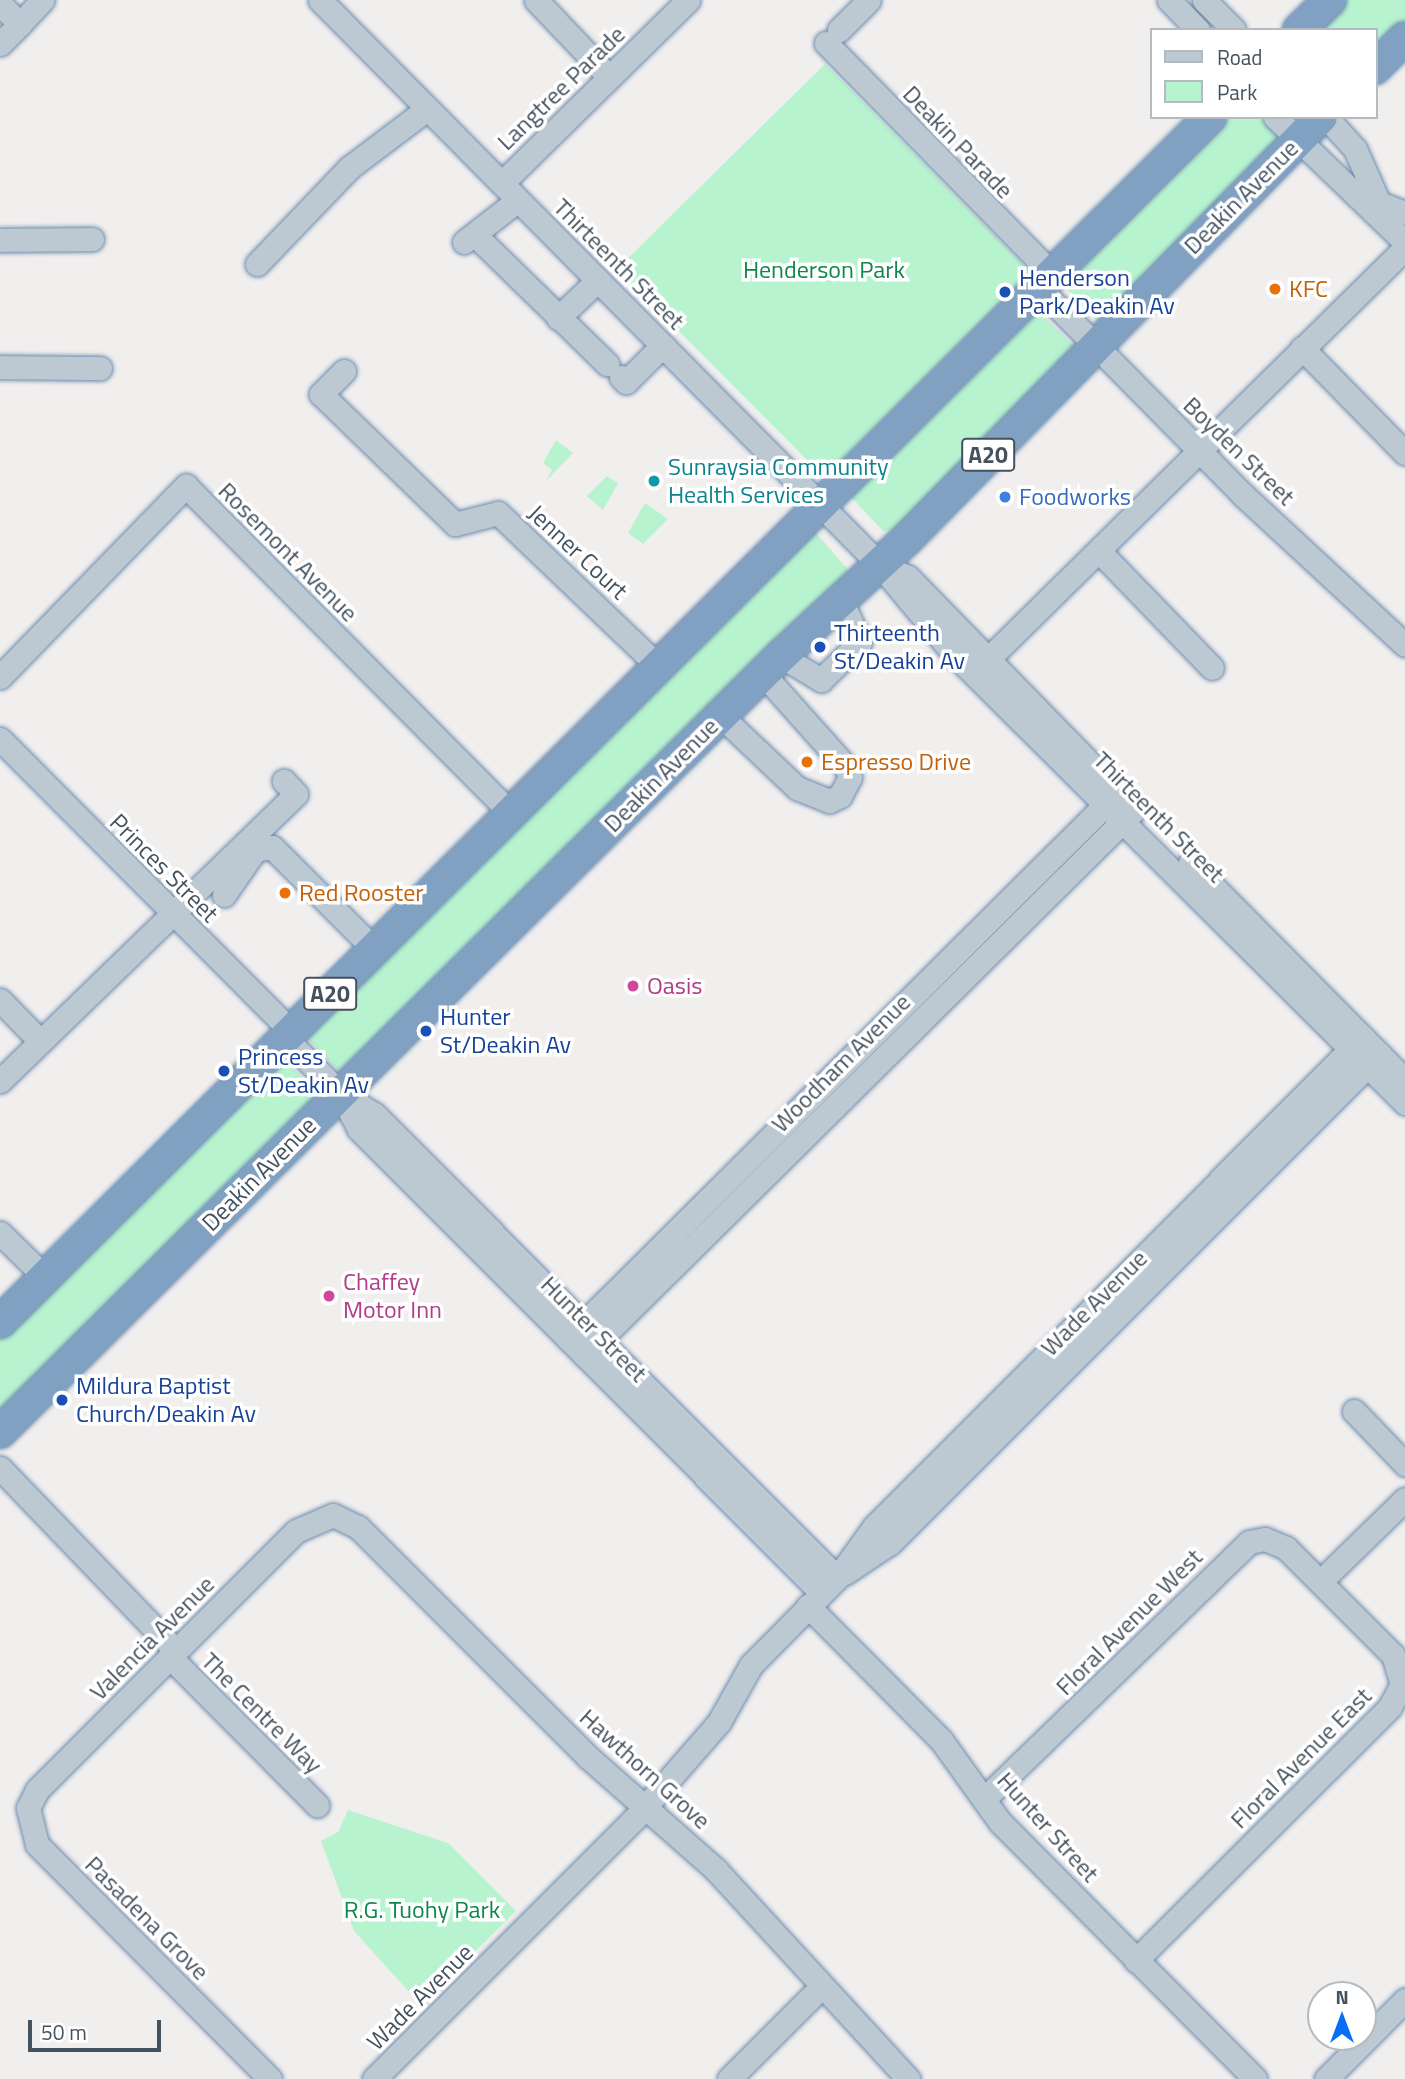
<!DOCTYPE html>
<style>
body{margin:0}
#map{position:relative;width:1405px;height:2079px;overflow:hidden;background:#f1eeee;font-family:"Titillium Web",sans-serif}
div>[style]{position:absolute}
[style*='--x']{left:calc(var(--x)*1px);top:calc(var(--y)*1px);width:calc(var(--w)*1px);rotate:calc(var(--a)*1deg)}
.green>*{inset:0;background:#b8f3cf}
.roads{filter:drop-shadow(0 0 2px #6c8cae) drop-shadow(0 0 2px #6c8cae)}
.minor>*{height:23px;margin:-11.5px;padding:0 11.5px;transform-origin:11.5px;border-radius:11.5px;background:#bdc9d2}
.highway>*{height:32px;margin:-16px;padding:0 16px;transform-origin:16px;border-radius:16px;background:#81a1c2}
.dots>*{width:19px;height:19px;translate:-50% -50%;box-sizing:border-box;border:4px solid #fff;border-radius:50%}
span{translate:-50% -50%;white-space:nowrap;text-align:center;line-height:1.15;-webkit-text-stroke:7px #fff;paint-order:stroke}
.shield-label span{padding:2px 5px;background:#fff;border:2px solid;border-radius:5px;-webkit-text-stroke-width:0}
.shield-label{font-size:23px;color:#44525e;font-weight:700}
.street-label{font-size:24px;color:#44525e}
.park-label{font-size:24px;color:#0d874a}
.transit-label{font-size:24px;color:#164399}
.left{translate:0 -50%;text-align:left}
.food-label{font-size:24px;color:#c56008}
.culture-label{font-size:24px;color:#0d838f}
.shop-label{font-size:24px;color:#366cbe}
.hotel-label{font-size:24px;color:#b23c85}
.legend{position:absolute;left:1150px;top:28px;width:228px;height:91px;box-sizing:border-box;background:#fff;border:2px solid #b4babf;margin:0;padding:9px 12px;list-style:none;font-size:21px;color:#44525e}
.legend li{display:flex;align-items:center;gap:14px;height:35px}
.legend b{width:35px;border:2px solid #b4babf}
.north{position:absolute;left:1307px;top:1981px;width:70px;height:70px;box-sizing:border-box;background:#fff;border:2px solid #b4babf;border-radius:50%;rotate:0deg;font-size:19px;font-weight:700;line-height:28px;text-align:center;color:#44525e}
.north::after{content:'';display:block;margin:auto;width:24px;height:32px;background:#076ff3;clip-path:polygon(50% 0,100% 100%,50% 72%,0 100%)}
.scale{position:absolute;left:28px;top:2020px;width:133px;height:32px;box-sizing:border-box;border:4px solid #44525e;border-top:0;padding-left:9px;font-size:21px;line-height:24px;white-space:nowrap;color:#44525e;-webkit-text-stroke:5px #fff;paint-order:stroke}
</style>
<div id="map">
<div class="green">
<i style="clip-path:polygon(1345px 0,1405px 0,1405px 20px,1375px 50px,1375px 30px,1315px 30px)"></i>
<i style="clip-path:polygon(825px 64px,1031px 272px,824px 477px,617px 269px)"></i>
<i style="clip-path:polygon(1230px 117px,1259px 117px,1281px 139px,1098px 323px,1061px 283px)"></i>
<i style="clip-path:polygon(1036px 309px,1075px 347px,894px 530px,883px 531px,850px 496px)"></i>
<i style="clip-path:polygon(556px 440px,573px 453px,546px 481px,552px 470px,543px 463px)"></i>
<i style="clip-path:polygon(607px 476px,618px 483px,603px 510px,587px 496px)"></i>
<i style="clip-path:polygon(645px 503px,668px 519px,643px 544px,628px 533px)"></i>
<i style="clip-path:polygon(815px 532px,850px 572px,340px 1072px,307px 1038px)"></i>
<i style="clip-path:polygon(285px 1060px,318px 1094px,0 1418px,0 1337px)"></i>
<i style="clip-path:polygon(348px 1810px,448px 1843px,516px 1911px,421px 2005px,354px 1931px,321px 1841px,338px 1832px)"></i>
</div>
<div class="roads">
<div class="minor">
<i style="--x:320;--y:0;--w:796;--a:45.25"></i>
<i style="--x:880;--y:565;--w:114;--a:50.3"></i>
<i style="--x:953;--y:653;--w:638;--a:44.87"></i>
<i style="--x:536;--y:0;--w:106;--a:46.5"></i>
<i style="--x:1169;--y:0;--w:42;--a:46"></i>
<i style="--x:1204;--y:0;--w:42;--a:45"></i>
<i style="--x:0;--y:4;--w:28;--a:45"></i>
<i style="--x:20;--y:24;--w:28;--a:135"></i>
<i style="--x:20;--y:24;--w:33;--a:-47"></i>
<i style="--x:839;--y:30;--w:42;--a:-45"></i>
<i style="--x:826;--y:43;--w:326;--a:45.6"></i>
<i style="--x:1275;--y:117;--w:180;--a:43.9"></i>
<i style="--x:1326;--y:117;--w:43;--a:47.8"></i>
<i style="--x:1355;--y:149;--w:67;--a:66.1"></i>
<i style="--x:502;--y:183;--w:261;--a:-44.5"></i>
<i style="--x:1379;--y:203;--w:28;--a:21"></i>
<i style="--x:475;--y:235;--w:185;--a:44.3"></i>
<i style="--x:0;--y:240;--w:92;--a:-0.6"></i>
<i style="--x:464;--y:242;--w:68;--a:-37.9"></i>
<i style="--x:257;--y:264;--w:133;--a:-46.2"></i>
<i style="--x:349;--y:168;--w:98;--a:-37.1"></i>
<i style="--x:1040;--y:289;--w:288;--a:45.4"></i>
<i style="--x:1242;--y:494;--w:222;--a:42.8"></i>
<i style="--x:558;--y:318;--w:55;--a:-43.5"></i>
<i style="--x:1302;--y:348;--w:147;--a:45.6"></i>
<i style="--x:0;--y:367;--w:100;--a:0.6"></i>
<i style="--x:344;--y:371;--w:33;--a:135"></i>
<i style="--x:321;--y:394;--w:187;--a:44.1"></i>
<i style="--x:455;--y:524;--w:44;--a:-14.3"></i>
<i style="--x:498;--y:513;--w:223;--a:43.7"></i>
<i style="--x:621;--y:377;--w:7;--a:45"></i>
<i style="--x:626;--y:382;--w:52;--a:-45"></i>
<i style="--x:1100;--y:552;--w:161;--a:46"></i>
<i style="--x:880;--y:565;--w:30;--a:23"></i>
<i style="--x:908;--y:577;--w:305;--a:45.7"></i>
<i style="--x:781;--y:656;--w:47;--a:31"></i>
<i style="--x:821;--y:680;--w:54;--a:-44.3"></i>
<i style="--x:860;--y:642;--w:46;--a:-114.3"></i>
<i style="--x:979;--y:668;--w:598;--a:-44.59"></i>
<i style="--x:0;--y:677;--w:267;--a:-45.8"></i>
<i style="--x:186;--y:486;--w:462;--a:45.2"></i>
<i style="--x:721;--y:716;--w:105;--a:43.5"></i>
<i style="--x:797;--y:788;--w:35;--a:22"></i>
<i style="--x:829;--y:801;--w:12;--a:-24"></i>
<i style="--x:840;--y:796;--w:21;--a:-62"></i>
<i style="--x:850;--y:777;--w:11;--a:-112"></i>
<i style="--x:846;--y:767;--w:125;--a:-131.7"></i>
<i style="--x:0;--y:739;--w:414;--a:45.1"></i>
<i style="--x:1190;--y:863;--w:305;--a:45.3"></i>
<i style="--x:224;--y:895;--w:55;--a:-55.4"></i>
<i style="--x:255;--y:850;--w:17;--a:-10"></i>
<i style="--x:272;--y:847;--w:146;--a:45"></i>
<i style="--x:0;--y:1000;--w:57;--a:45.7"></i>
<i style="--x:286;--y:1039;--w:76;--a:45"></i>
<i style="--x:340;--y:1093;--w:40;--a:32"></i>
<i style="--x:374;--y:1114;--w:655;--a:45.06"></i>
<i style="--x:0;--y:1081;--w:412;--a:-44.1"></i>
<i style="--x:296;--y:794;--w:18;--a:-133"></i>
<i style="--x:341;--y:1095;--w:38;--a:62"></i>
<i style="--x:359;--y:1129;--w:655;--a:45.06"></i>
<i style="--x:0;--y:1233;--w:63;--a:44.4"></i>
<i style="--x:568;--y:1339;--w:774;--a:-44.84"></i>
<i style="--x:584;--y:1355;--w:776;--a:-44.74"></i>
<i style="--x:1354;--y:1411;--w:74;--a:46.1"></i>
<i style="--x:0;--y:1468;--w:254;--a:46.1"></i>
<i style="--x:845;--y:1573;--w:54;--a:-33.7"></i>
<i style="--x:890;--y:1543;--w:692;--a:-45"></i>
<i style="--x:1321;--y:1581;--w:117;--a:-44.3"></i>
<i style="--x:808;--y:1606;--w:189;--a:45.2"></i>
<i style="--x:941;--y:1740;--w:101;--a:54.3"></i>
<i style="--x:1000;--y:1822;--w:362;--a:45.2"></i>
<i style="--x:170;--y:1657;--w:209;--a:45.2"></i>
<i style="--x:984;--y:1799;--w:369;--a:-44.1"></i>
<i style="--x:1249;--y:1542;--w:16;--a:-11"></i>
<i style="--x:1265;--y:1539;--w:23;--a:23"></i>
<i style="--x:1286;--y:1548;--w:151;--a:45"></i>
<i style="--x:1393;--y:1655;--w:30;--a:73"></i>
<i style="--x:1402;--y:1684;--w:26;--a:118"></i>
<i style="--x:1390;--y:1707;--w:359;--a:135.1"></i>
<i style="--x:270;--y:2079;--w:331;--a:-134.8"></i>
<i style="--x:37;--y:1844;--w:37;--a:-104"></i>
<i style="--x:28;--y:1808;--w:20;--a:-63"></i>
<i style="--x:37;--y:1790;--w:366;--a:-45"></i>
<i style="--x:296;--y:1531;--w:40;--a:-23.4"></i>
<i style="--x:333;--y:1515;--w:28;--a:26"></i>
<i style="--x:358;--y:1527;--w:325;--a:45"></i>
<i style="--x:588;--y:1757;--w:171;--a:41.4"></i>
<i style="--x:716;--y:1870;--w:284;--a:47.4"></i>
<i style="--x:374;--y:2079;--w:373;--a:-45"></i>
<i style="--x:638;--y:1815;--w:123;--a:-48.9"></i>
<i style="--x:719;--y:1722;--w:65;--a:-60.7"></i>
<i style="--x:751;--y:1665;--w:122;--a:-45.3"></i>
<i style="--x:837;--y:1578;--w:63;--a:-54"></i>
<i style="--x:874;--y:1527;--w:692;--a:-45.06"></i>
<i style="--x:729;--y:2079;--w:129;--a:-45"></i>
<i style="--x:1326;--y:2079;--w:112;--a:-45"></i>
</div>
<div class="highway">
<i style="--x:1299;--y:30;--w:43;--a:-44.1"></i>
<i style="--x:1375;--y:68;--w:42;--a:-45"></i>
<i style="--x:0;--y:1322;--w:1708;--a:-44.88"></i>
<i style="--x:0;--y:1432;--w:1101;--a:-44.82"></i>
<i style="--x:781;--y:656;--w:172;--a:-42.9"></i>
<i style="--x:907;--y:539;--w:591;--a:-45.55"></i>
</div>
</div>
<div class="dots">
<i style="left:1275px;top:289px;background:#e8710a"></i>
<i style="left:1005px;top:292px;background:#1a4fb4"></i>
<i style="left:654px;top:481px;background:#0f9aa8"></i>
<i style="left:1005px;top:497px;background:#3f7fe0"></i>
<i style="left:820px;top:647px;background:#1a4fb4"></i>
<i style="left:807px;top:762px;background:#e8710a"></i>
<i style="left:285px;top:893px;background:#e8710a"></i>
<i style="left:633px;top:986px;background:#d1479c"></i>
<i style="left:426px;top:1031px;background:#1a4fb4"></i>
<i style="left:224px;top:1071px;background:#1a4fb4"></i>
<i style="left:329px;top:1296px;background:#d1479c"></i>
<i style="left:62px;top:1400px;background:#1a4fb4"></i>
</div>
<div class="shield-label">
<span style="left:988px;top:455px">A20</span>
<span style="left:330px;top:994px">A20</span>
</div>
<div class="street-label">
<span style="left:561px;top:88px;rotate:-44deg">Langtree Parade</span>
<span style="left:958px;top:142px;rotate:46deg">Deakin Parade</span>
<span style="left:1241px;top:197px;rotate:-45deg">Deakin Avenue</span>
<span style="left:619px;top:264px;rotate:45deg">Thirteenth Street</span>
<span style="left:1239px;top:451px;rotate:44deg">Boyden Street</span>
<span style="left:288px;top:552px;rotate:45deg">Rosemont Avenue</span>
<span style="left:578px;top:552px;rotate:43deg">Jenner Court</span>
<span style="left:661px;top:775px;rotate:-45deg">Deakin Avenue</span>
<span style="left:1159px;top:817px;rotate:45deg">Thirteenth Street</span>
<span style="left:164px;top:868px;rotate:45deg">Princes Street</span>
<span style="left:841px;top:1063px;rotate:-45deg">Woodham Avenue</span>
<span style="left:259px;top:1174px;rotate:-45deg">Deakin Avenue</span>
<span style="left:1094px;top:1303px;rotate:-45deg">Wade Avenue</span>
<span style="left:594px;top:1329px;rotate:45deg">Hunter Street</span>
<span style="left:1129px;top:1622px;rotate:-45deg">Floral Avenue West</span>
<span style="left:152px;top:1638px;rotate:-45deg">Valencia Avenue</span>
<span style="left:262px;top:1713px;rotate:45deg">The Centre Way</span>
<span style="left:1301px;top:1758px;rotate:-45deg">Floral Avenue East</span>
<span style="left:645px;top:1769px;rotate:42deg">Hawthorn Grove</span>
<span style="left:1048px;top:1827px;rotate:48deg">Hunter Street</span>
<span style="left:147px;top:1918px;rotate:45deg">Pasadena Grove</span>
<span style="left:420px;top:1997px;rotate:-45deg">Wade Avenue</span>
</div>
<div class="park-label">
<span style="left:824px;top:270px">Henderson Park</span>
<span style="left:422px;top:1910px">R.G. Tuohy Park</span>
</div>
<div class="transit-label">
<span class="left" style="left:1019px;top:292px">Henderson<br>Park/Deakin Av</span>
<span class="left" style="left:834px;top:647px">Thirteenth<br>St/Deakin Av</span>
<span class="left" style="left:440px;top:1031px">Hunter<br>St/Deakin Av</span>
<span class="left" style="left:238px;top:1071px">Princess<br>St/Deakin Av</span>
<span class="left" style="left:76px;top:1400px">Mildura Baptist<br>Church/Deakin Av</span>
</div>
<div class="food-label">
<span class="left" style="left:1289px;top:289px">KFC</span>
<span class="left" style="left:821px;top:762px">Espresso Drive</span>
<span class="left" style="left:299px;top:893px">Red Rooster</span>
</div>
<div class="culture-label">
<span class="left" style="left:668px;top:481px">Sunraysia Community<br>Health Services</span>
</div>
<div class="shop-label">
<span class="left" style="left:1019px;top:497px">Foodworks</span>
</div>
<div class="hotel-label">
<span class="left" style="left:647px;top:986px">Oasis</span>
<span class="left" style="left:343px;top:1296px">Chaffey<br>Motor Inn</span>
</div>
<ul class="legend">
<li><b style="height:9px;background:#bdc9d2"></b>Road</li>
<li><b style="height:19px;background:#b8f3cf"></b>Park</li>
</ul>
<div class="north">N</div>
<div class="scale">50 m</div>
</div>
